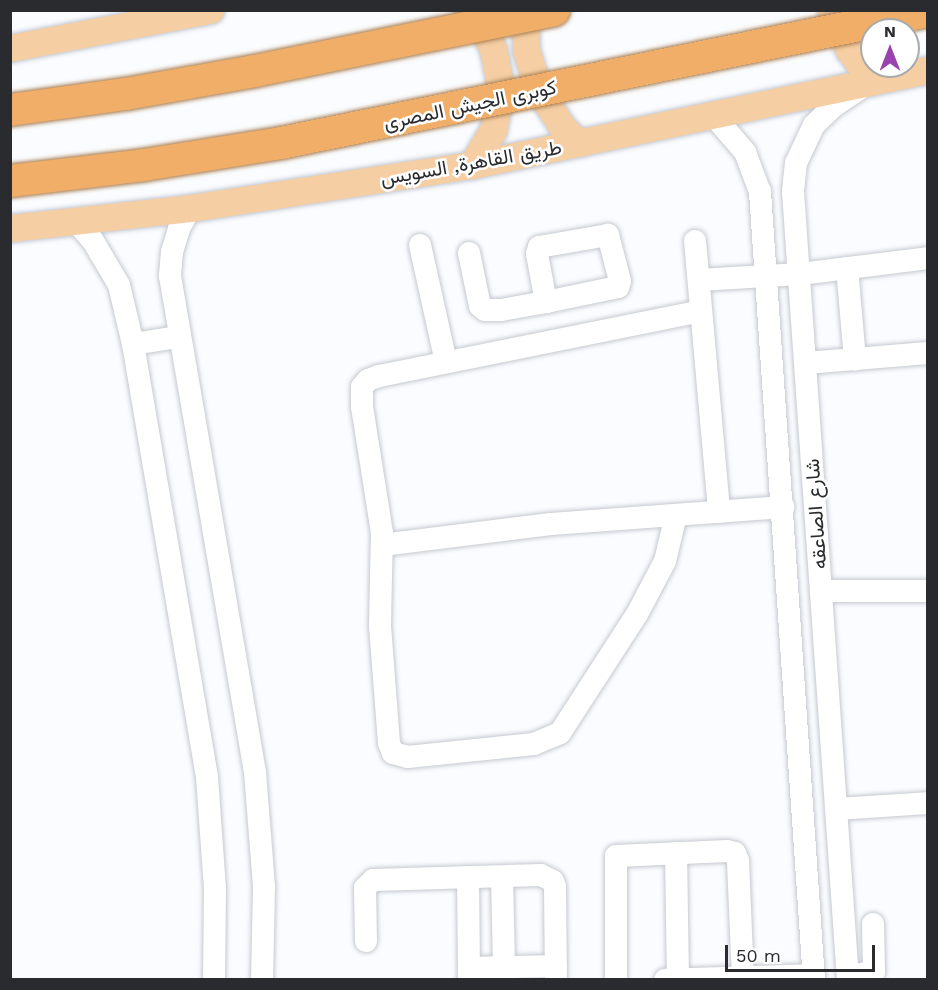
<!DOCTYPE html>
<meta charset="utf-8">
<style>
body{margin:0}
#map{position:relative;width:938px;height:990px;overflow:hidden;background:#fafcff;font-family:"Work Sans",Vazirmatn,sans-serif}
div>[style]{position:absolute}
[style*='--x']{left:calc(var(--x)*1px);top:calc(var(--y)*1px);width:calc(var(--w)*1px);rotate:calc(var(--a)*1deg)}
.roads{filter:drop-shadow(0 0 2px #c5c9d0) drop-shadow(0 0 2px #c5c9d0)}
.minor>*{height:22px;margin:-11px;padding:0 11px;transform-origin:11px;border-radius:11px;background:#fff}
.major>*{height:27px;margin:-13.5px;padding:0 13.5px;transform-origin:13.5px;border-radius:13.5px;background:#f6cea4}
.bridges{filter:drop-shadow(0 0 2px #aa8054) drop-shadow(0 0 2px #aa8054)}
.highway-bridge>*{height:32px;margin:-16px;padding:0 16px;transform-origin:16px;border-radius:16px;background:#f0ae68}
span{translate:-50% -50%;white-space:nowrap;text-align:center;line-height:1.15;-webkit-text-stroke:5px #fff;paint-order:stroke}
.street-label{font-size:20px;color:#292b2e}
.frame{position:absolute;inset:0;border:12px solid #292b2e;pointer-events:none}
.north{position:absolute;left:860px;top:18px;width:60px;height:60px;box-sizing:border-box;background:#fff;border:2px solid #a9aaab;border-radius:50%;rotate:0deg;font-size:16px;font-weight:700;line-height:24px;text-align:center;color:#292b2e}
.north::after{content:'';display:block;margin:auto;width:21px;height:27px;background:#9a43af;clip-path:polygon(50% 0,100% 100%,50% 72%,0 100%)}
.scale{position:absolute;left:725px;top:945px;width:150px;height:27px;box-sizing:border-box;border:3px solid #292b2e;border-top:0;padding-left:8px;font-size:18px;line-height:21px;white-space:nowrap;color:#292b2e;-webkit-text-stroke:4px #fff;paint-order:stroke}
</style>
<div id="map">
<div class="roads">
<div class="minor">
<i style="--x:714;--y:116;--w:48;--a:49.3"></i>
<i style="--x:745;--y:152;--w:43;--a:69.4"></i>
<i style="--x:760;--y:192;--w:790;--a:86.08"></i>
<i style="--x:190;--y:208;--w:24;--a:118"></i>
<i style="--x:179;--y:229;--w:24;--a:107"></i>
<i style="--x:172;--y:252;--w:24;--a:95"></i>
<i style="--x:170;--y:276;--w:503;--a:80.28"></i>
<i style="--x:255;--y:772;--w:115;--a:85.5"></i>
<i style="--x:264;--y:887;--w:93;--a:91.2"></i>
<i style="--x:76;--y:222;--w:25;--a:48"></i>
<i style="--x:93;--y:241;--w:51;--a:59.4"></i>
<i style="--x:119;--y:285;--w:61;--a:76.7"></i>
<i style="--x:133;--y:344;--w:439;--a:80.3"></i>
<i style="--x:207;--y:777;--w:111;--a:85.9"></i>
<i style="--x:215;--y:888;--w:92;--a:90.6"></i>
<i style="--x:695;--y:241;--w:272;--a:84.9"></i>
<i style="--x:420;--y:245;--w:120;--a:77.5"></i>
<i style="--x:469;--y:253;--w:54;--a:78.3"></i>
<i style="--x:480;--y:306;--w:6;--a:39"></i>
<i style="--x:485;--y:310;--w:16;--a:0"></i>
<i style="--x:501;--y:310;--w:46;--a:-10.1"></i>
<i style="--x:546;--y:302;--w:74;--a:-11.8"></i>
<i style="--x:618;--y:287;--w:6;--a:-72"></i>
<i style="--x:620;--y:281;--w:48;--a:-104.6"></i>
<i style="--x:608;--y:235;--w:70;--a:170.1"></i>
<i style="--x:539;--y:247;--w:7;--a:106"></i>
<i style="--x:537;--y:254;--w:49;--a:79.4"></i>
<i style="--x:847;--y:268;--w:92;--a:85"></i>
<i style="--x:699;--y:280;--w:101;--a:-3.4"></i>
<i style="--x:800;--y:274;--w:129;--a:-7.1"></i>
<i style="--x:133;--y:344;--w:46;--a:-8.8"></i>
<i style="--x:806;--y:363;--w:122;--a:-4.7"></i>
<i style="--x:676;--y:515;--w:47;--a:103.4"></i>
<i style="--x:665;--y:561;--w:60;--a:117.8"></i>
<i style="--x:637;--y:614;--w:142;--a:122.9"></i>
<i style="--x:560;--y:733;--w:28;--a:157"></i>
<i style="--x:534;--y:744;--w:127;--a:174.1"></i>
<i style="--x:408;--y:757;--w:16;--a:-165"></i>
<i style="--x:393;--y:753;--w:11;--a:-112"></i>
<i style="--x:389;--y:743;--w:118;--a:-94.4"></i>
<i style="--x:380;--y:625;--w:92;--a:-88.8"></i>
<i style="--x:382;--y:533;--w:128;--a:-99"></i>
<i style="--x:362;--y:407;--w:20;--a:-90"></i>
<i style="--x:362;--y:387;--w:9;--a:-49"></i>
<i style="--x:368;--y:380;--w:12;--a:-20"></i>
<i style="--x:379;--y:376;--w:328;--a:-11.4"></i>
<i style="--x:382;--y:545;--w:170;--a:-7.1"></i>
<i style="--x:551;--y:524;--w:233;--a:-4.2"></i>
<i style="--x:821;--y:591;--w:107;--a:0"></i>
<i style="--x:836;--y:809;--w:92;--a:-3.7"></i>
<i style="--x:676;--y:853;--w:127;--a:89.1"></i>
<i style="--x:468;--y:877;--w:103;--a:89.4"></i>
<i style="--x:502;--y:877;--w:90;--a:88.7"></i>
<i style="--x:366;--y:941;--w:53;--a:-91.1"></i>
<i style="--x:365;--y:888;--w:11;--a:-45"></i>
<i style="--x:373;--y:880;--w:168;--a:-1.7"></i>
<i style="--x:541;--y:875;--w:13;--a:27"></i>
<i style="--x:553;--y:881;--w:6;--a:72"></i>
<i style="--x:555;--y:887;--w:93;--a:89.4"></i>
<i style="--x:469;--y:968;--w:87;--a:-1.3"></i>
<i style="--x:848;--y:976;--w:26;--a:-9"></i>
<i style="--x:874;--y:972;--w:48;--a:-91.2"></i>
<i style="--x:616;--y:980;--w:124;--a:-90"></i>
<i style="--x:616;--y:856;--w:111;--a:-2.6"></i>
<i style="--x:727;--y:851;--w:8;--a:14"></i>
<i style="--x:735;--y:853;--w:9;--a:69"></i>
<i style="--x:738;--y:861;--w:119;--a:87.6"></i>
<i style="--x:665;--y:980;--w:149;--a:-1.9"></i>
<i style="--x:848;--y:980;--w:791;--a:-93.99"></i>
<i style="--x:793;--y:191;--w:28;--a:-84"></i>
<i style="--x:796;--y:163;--w:42;--a:-64.7"></i>
<i style="--x:814;--y:125;--w:28;--a:-44"></i>
<i style="--x:834;--y:106;--w:37;--a:-34"></i>
</div>
<div class="major">
<i style="--x:468;--y:10;--w:26;--a:51"></i>
<i style="--x:484;--y:30;--w:21;--a:65"></i>
<i style="--x:493;--y:49;--w:41;--a:78.7"></i>
<i style="--x:501;--y:89;--w:42;--a:101"></i>
<i style="--x:493;--y:130;--w:41;--a:121"></i>
<i style="--x:525;--y:10;--w:40;--a:88.6"></i>
<i style="--x:526;--y:50;--w:43;--a:72.4"></i>
<i style="--x:539;--y:91;--w:44;--a:57"></i>
<i style="--x:563;--y:128;--w:22;--a:43"></i>
<i style="--x:831;--y:10;--w:44;--a:65.8"></i>
<i style="--x:849;--y:50;--w:39;--a:53"></i>
<i style="--x:10;--y:48;--w:204;--a:-10.8"></i>
<i style="--x:10;--y:228;--w:181;--a:-6.3"></i>
<i style="--x:190;--y:208;--w:285;--a:-8.7"></i>
<i style="--x:472;--y:165;--w:466;--a:-11.8"></i>
</div>
</div>
<div class="bridges">
<div class="highway-bridge">
<i style="--x:10;--y:110;--w:117;--a:-7.9"></i>
<i style="--x:126;--y:94;--w:131;--a:-10.1"></i>
<i style="--x:255;--y:71;--w:305;--a:-11.5"></i>
<i style="--x:10;--y:181;--w:135;--a:-6.8"></i>
<i style="--x:144;--y:165;--w:139;--a:-9.1"></i>
<i style="--x:281;--y:143;--w:660;--a:-11.53"></i>
</div>
</div>
<div class="street-label">
<span style="left:470px;top:105px;rotate:-12deg">كوبرى الجيش المصرى</span>
<span style="left:471px;top:163px;rotate:-10deg">طريق القاهرة, السويس</span>
<span style="left:816px;top:514px;rotate:-94deg">شارع الصاعقه</span>
</div>
<div class="frame"></div>
<div class="north">N</div>
<div class="scale">50 m</div>
</div>
